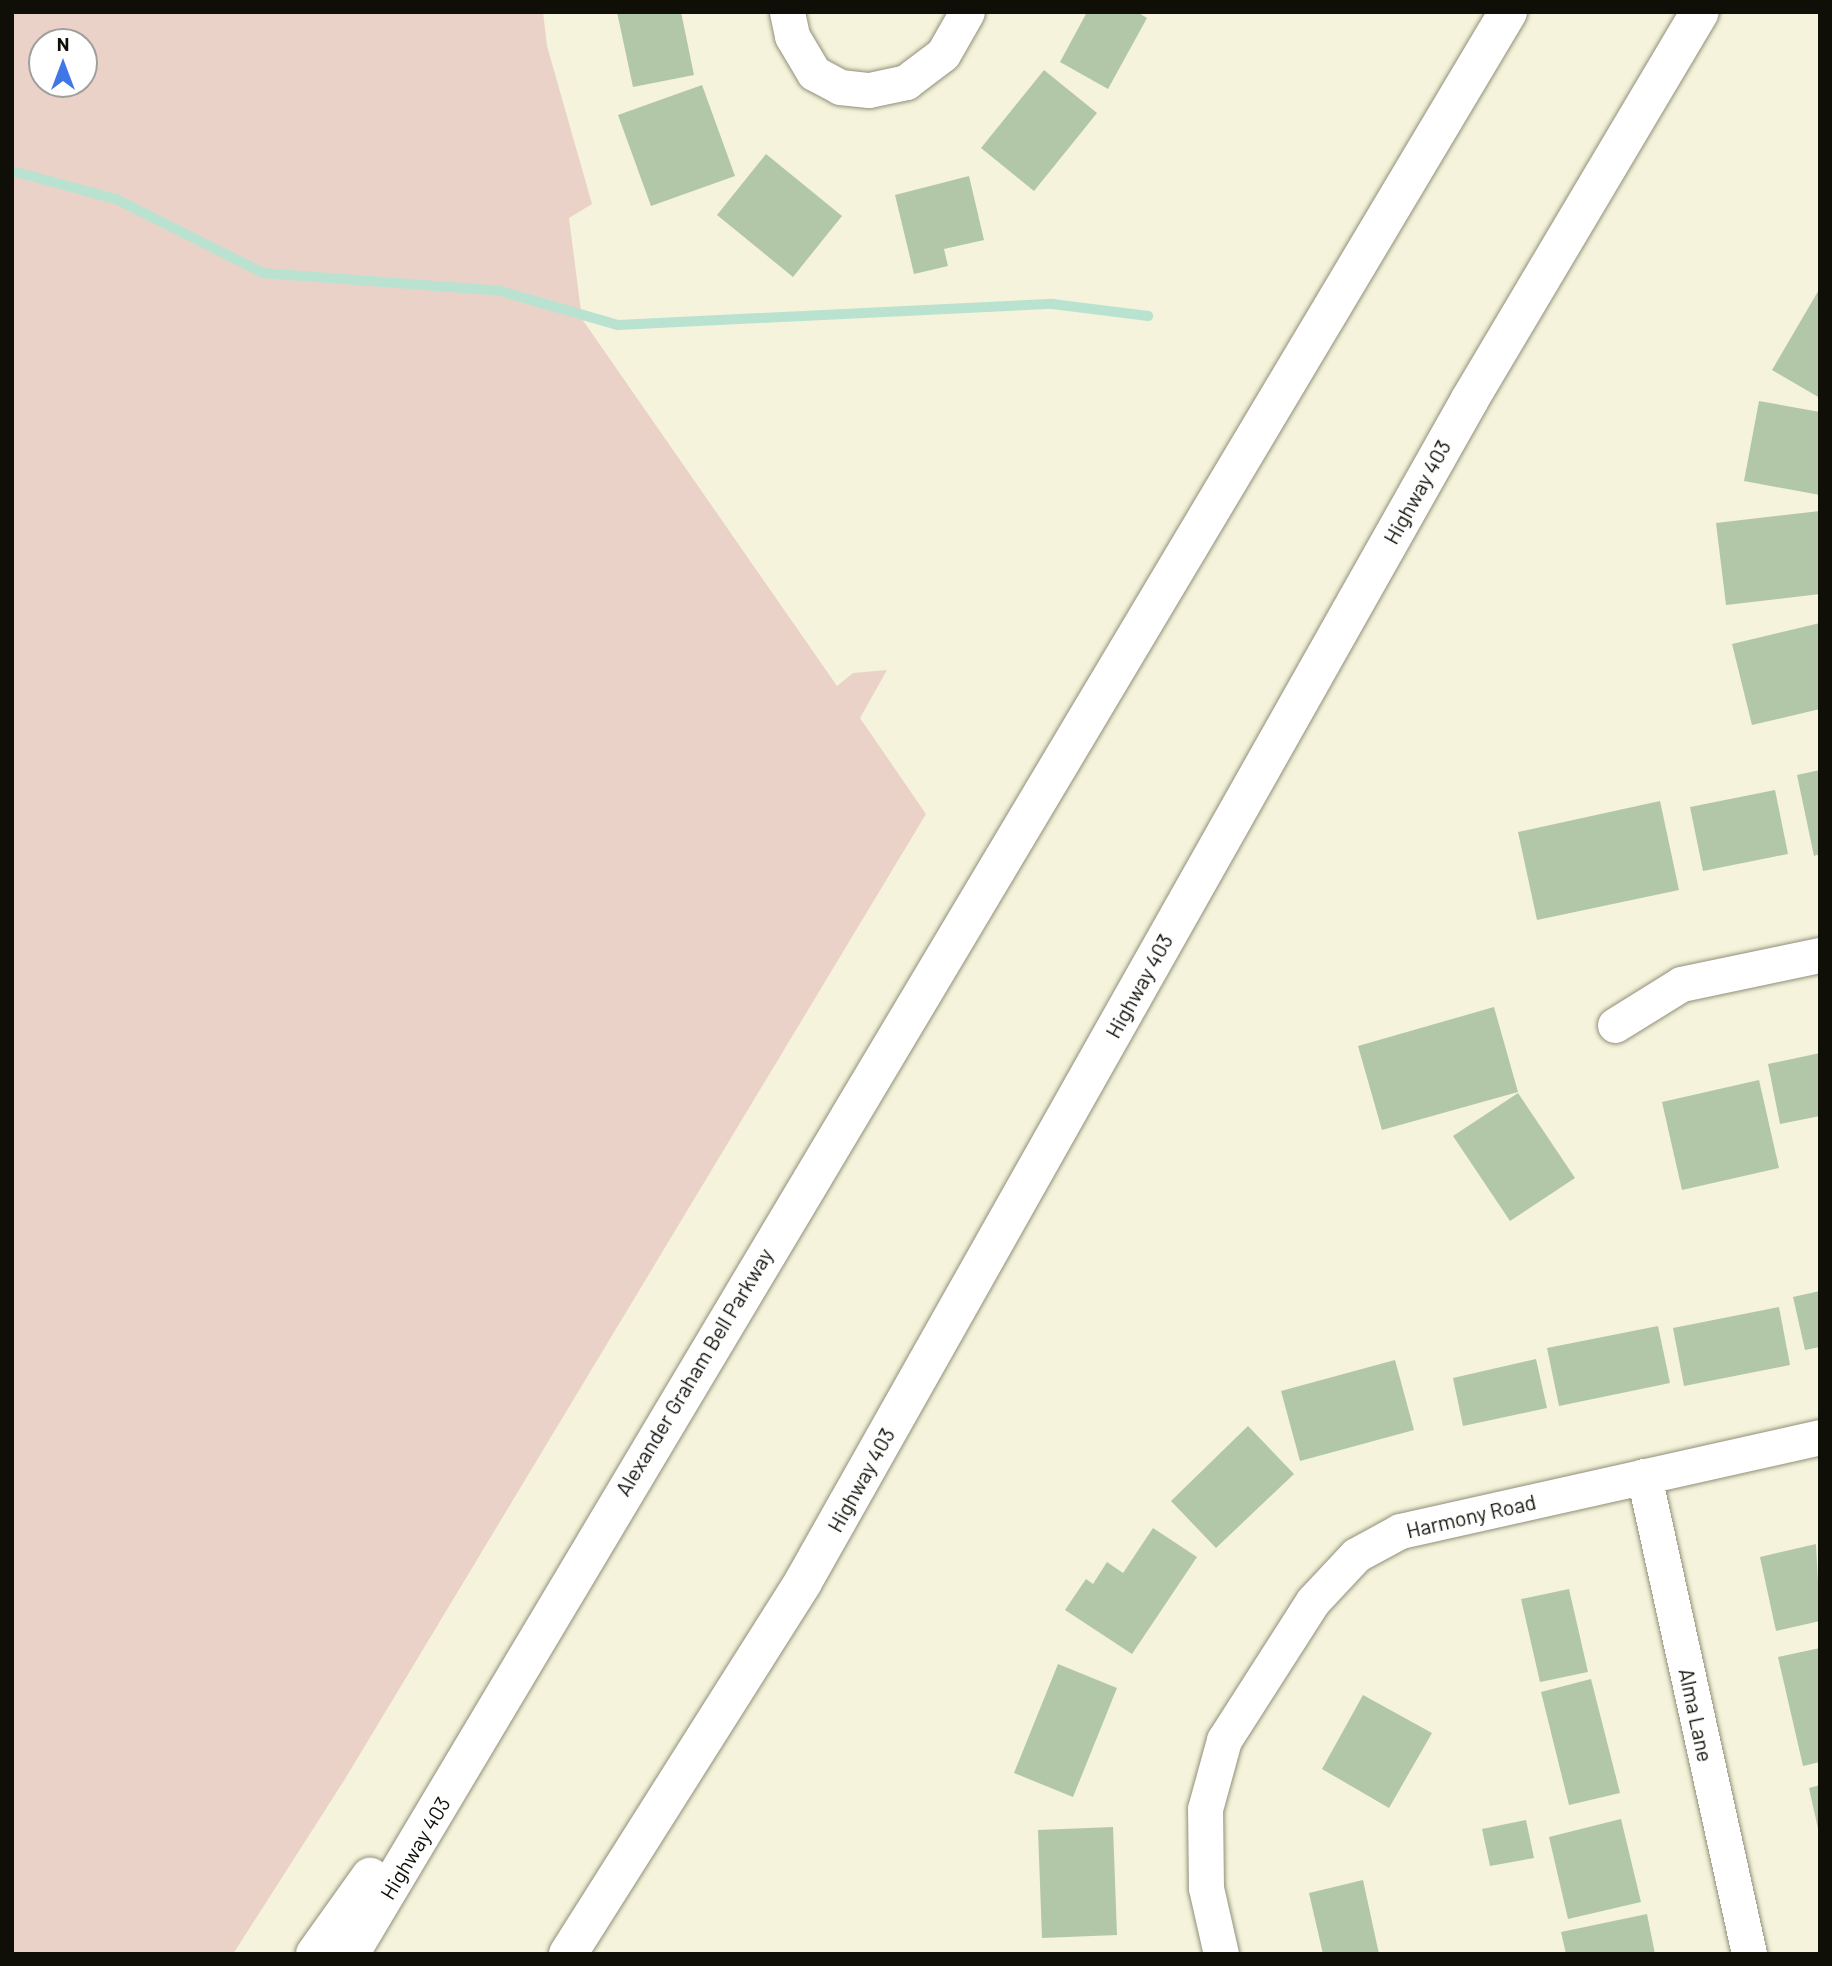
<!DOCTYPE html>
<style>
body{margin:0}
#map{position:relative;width:1832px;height:1966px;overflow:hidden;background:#f5f3db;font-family:Barlow,sans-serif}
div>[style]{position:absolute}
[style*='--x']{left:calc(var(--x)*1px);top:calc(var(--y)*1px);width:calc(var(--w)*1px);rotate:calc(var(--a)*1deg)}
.green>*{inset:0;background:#ebd2c9}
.stream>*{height:10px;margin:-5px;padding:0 5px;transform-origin:5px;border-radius:5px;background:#b9e2d0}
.building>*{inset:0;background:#b2c7a7}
.roads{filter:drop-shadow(0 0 2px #918f7a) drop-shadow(0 0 2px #918f7a)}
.minor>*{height:35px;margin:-17.5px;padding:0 17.5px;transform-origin:17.5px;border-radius:17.5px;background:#fff}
.motorway>*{height:38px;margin:-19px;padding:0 19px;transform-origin:19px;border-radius:19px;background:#fff}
span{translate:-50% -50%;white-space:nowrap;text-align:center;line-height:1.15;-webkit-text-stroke:5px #fff;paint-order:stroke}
.street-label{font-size:21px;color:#100f07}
.frame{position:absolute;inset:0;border:14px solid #100f07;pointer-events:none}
.north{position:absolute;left:28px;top:28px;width:70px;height:70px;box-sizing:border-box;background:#fff;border:2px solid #9f9f9c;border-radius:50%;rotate:0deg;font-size:19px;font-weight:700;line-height:28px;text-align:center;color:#100f07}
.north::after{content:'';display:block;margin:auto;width:24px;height:32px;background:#4176e6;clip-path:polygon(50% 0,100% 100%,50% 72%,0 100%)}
</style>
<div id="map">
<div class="green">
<i style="clip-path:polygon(evenodd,12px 12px,543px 12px,547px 46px,592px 204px,569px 218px,582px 319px,837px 686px,853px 673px,887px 670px,860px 718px,926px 814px,345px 1779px,233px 1954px,12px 1954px,12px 12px,42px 42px,84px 42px,84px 84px,42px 84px,42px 42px)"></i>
</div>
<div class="stream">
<i style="--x:12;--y:171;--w:108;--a:15.1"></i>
<i style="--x:116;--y:199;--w:165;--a:26.7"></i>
<i style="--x:263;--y:273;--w:238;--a:4.3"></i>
<i style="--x:500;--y:291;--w:123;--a:16.1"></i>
<i style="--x:618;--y:325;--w:435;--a:-2.8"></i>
<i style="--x:1052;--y:304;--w:97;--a:7.1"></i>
</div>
<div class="building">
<i style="clip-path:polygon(617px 12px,681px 12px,694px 75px,633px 87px)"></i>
<i style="clip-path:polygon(1087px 12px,1137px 12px,1147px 18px,1108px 89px,1060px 62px)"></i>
<i style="clip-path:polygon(1044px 70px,1097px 113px,1034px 191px,981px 148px)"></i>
<i style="clip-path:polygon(702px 85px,735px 176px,651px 206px,618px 115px)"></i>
<i style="clip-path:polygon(766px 154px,842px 216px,793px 277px,717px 215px)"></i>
<i style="clip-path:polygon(969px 176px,984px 240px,944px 249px,948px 266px,914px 274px,895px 195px)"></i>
<i style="clip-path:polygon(1820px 288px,1820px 398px,1772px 370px)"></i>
<i style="clip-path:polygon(1759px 401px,1820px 412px,1820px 495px,1744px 481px)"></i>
<i style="clip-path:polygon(1820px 511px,1820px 594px,1726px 605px,1716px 523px)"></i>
<i style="clip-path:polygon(1820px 623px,1820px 709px,1752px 725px,1732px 644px)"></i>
<i style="clip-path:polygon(1820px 770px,1820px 854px,1814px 856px,1797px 775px)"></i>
<i style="clip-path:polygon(1775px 790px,1788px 854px,1703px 871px,1690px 807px)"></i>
<i style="clip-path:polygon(1660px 801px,1679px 890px,1537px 920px,1518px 832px)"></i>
<i style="clip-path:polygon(1494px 1007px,1518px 1092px,1382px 1130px,1358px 1046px)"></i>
<i style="clip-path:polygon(1820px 1053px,1820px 1116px,1780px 1124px,1768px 1064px)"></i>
<i style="clip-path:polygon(1759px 1080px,1779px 1168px,1682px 1190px,1662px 1102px)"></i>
<i style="clip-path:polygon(1518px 1093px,1575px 1178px,1510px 1221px,1453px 1136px)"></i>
<i style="clip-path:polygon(1820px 1291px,1820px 1347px,1805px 1350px,1793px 1297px)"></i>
<i style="clip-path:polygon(1779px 1307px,1790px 1365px,1684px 1386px,1673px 1328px)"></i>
<i style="clip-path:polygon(1658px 1326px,1670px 1383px,1559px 1406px,1547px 1348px)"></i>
<i style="clip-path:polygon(1536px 1359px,1547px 1408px,1463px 1426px,1453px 1378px)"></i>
<i style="clip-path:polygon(1395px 1360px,1414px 1430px,1300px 1461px,1281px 1391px)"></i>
<i style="clip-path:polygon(1248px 1426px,1294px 1474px,1216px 1548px,1171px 1501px)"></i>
<i style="clip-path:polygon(1153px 1528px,1197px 1557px,1132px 1654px,1065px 1610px,1086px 1579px,1093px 1584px,1107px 1562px,1123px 1573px)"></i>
<i style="clip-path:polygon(1816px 1544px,1820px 1621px,1776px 1631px,1760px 1557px)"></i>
<i style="clip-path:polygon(1569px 1589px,1588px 1672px,1540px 1682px,1521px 1599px)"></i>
<i style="clip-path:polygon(1820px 1648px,1820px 1762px,1803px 1766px,1778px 1657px)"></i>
<i style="clip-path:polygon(1058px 1664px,1117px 1688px,1073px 1797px,1014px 1773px)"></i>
<i style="clip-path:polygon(1591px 1679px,1620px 1793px,1569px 1805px,1541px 1692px)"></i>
<i style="clip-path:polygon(1363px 1695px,1432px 1733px,1389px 1808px,1322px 1769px)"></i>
<i style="clip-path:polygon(1820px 1785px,1820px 1833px,1819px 1833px,1809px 1788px)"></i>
<i style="clip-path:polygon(1621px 1819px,1641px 1902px,1568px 1919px,1549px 1837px)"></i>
<i style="clip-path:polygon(1526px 1820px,1534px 1858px,1490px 1866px,1482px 1829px)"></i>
<i style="clip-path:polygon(1113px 1827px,1117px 1935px,1042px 1938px,1038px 1830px)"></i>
<i style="clip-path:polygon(1363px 1880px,1379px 1954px,1323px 1954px,1309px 1893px)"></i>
<i style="clip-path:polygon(1647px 1914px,1655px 1954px,1566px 1954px,1561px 1932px)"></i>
</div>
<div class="roads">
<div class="minor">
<i style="--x:787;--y:12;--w:25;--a:78"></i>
<i style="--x:792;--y:36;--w:43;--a:59.3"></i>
<i style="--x:814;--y:73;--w:30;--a:28"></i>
<i style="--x:840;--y:87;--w:29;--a:6"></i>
<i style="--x:869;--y:90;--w:38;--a:-12"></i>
<i style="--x:906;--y:82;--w:46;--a:-37.1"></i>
<i style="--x:943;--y:54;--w:48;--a:-60.3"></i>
<i style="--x:1615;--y:1025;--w:78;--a:-31.8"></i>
<i style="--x:1681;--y:984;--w:142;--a:-11.8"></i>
<i style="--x:1644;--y:1476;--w:489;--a:77.6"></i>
<i style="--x:1221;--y:1954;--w:68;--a:-102.8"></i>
<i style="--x:1206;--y:1888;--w:79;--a:-90.7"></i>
<i style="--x:1205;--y:1809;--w:72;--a:-74.6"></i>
<i style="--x:1224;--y:1740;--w:165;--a:-57.4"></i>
<i style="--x:1313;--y:1601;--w:63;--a:-46.9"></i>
<i style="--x:1356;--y:1555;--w:50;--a:-28.6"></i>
<i style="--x:1400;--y:1531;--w:430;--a:-12.6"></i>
</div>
<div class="motorway">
<i style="--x:315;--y:1954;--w:95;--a:-54.5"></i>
<i style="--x:350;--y:1954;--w:2261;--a:-59.19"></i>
<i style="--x:568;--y:1954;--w:440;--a:-57.7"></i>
<i style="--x:803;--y:1582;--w:1358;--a:-60.58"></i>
<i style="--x:1470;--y:399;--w:450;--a:-59.3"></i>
</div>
</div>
<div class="street-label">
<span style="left:1417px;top:492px;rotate:-61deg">Highway 403</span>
<span style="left:1139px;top:986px;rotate:-61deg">Highway 403</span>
<span style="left:694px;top:1372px;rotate:-59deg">Alexander Graham Bell Parkway</span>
<span style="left:861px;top:1480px;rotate:-61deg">Highway 403</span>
<span style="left:1471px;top:1516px;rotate:-13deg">Harmony Road</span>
<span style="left:1696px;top:1715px;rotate:78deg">Alma Lane</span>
<span style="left:415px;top:1848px;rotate:-59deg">Highway 403</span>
</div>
<div class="frame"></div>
<div class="north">N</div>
</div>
